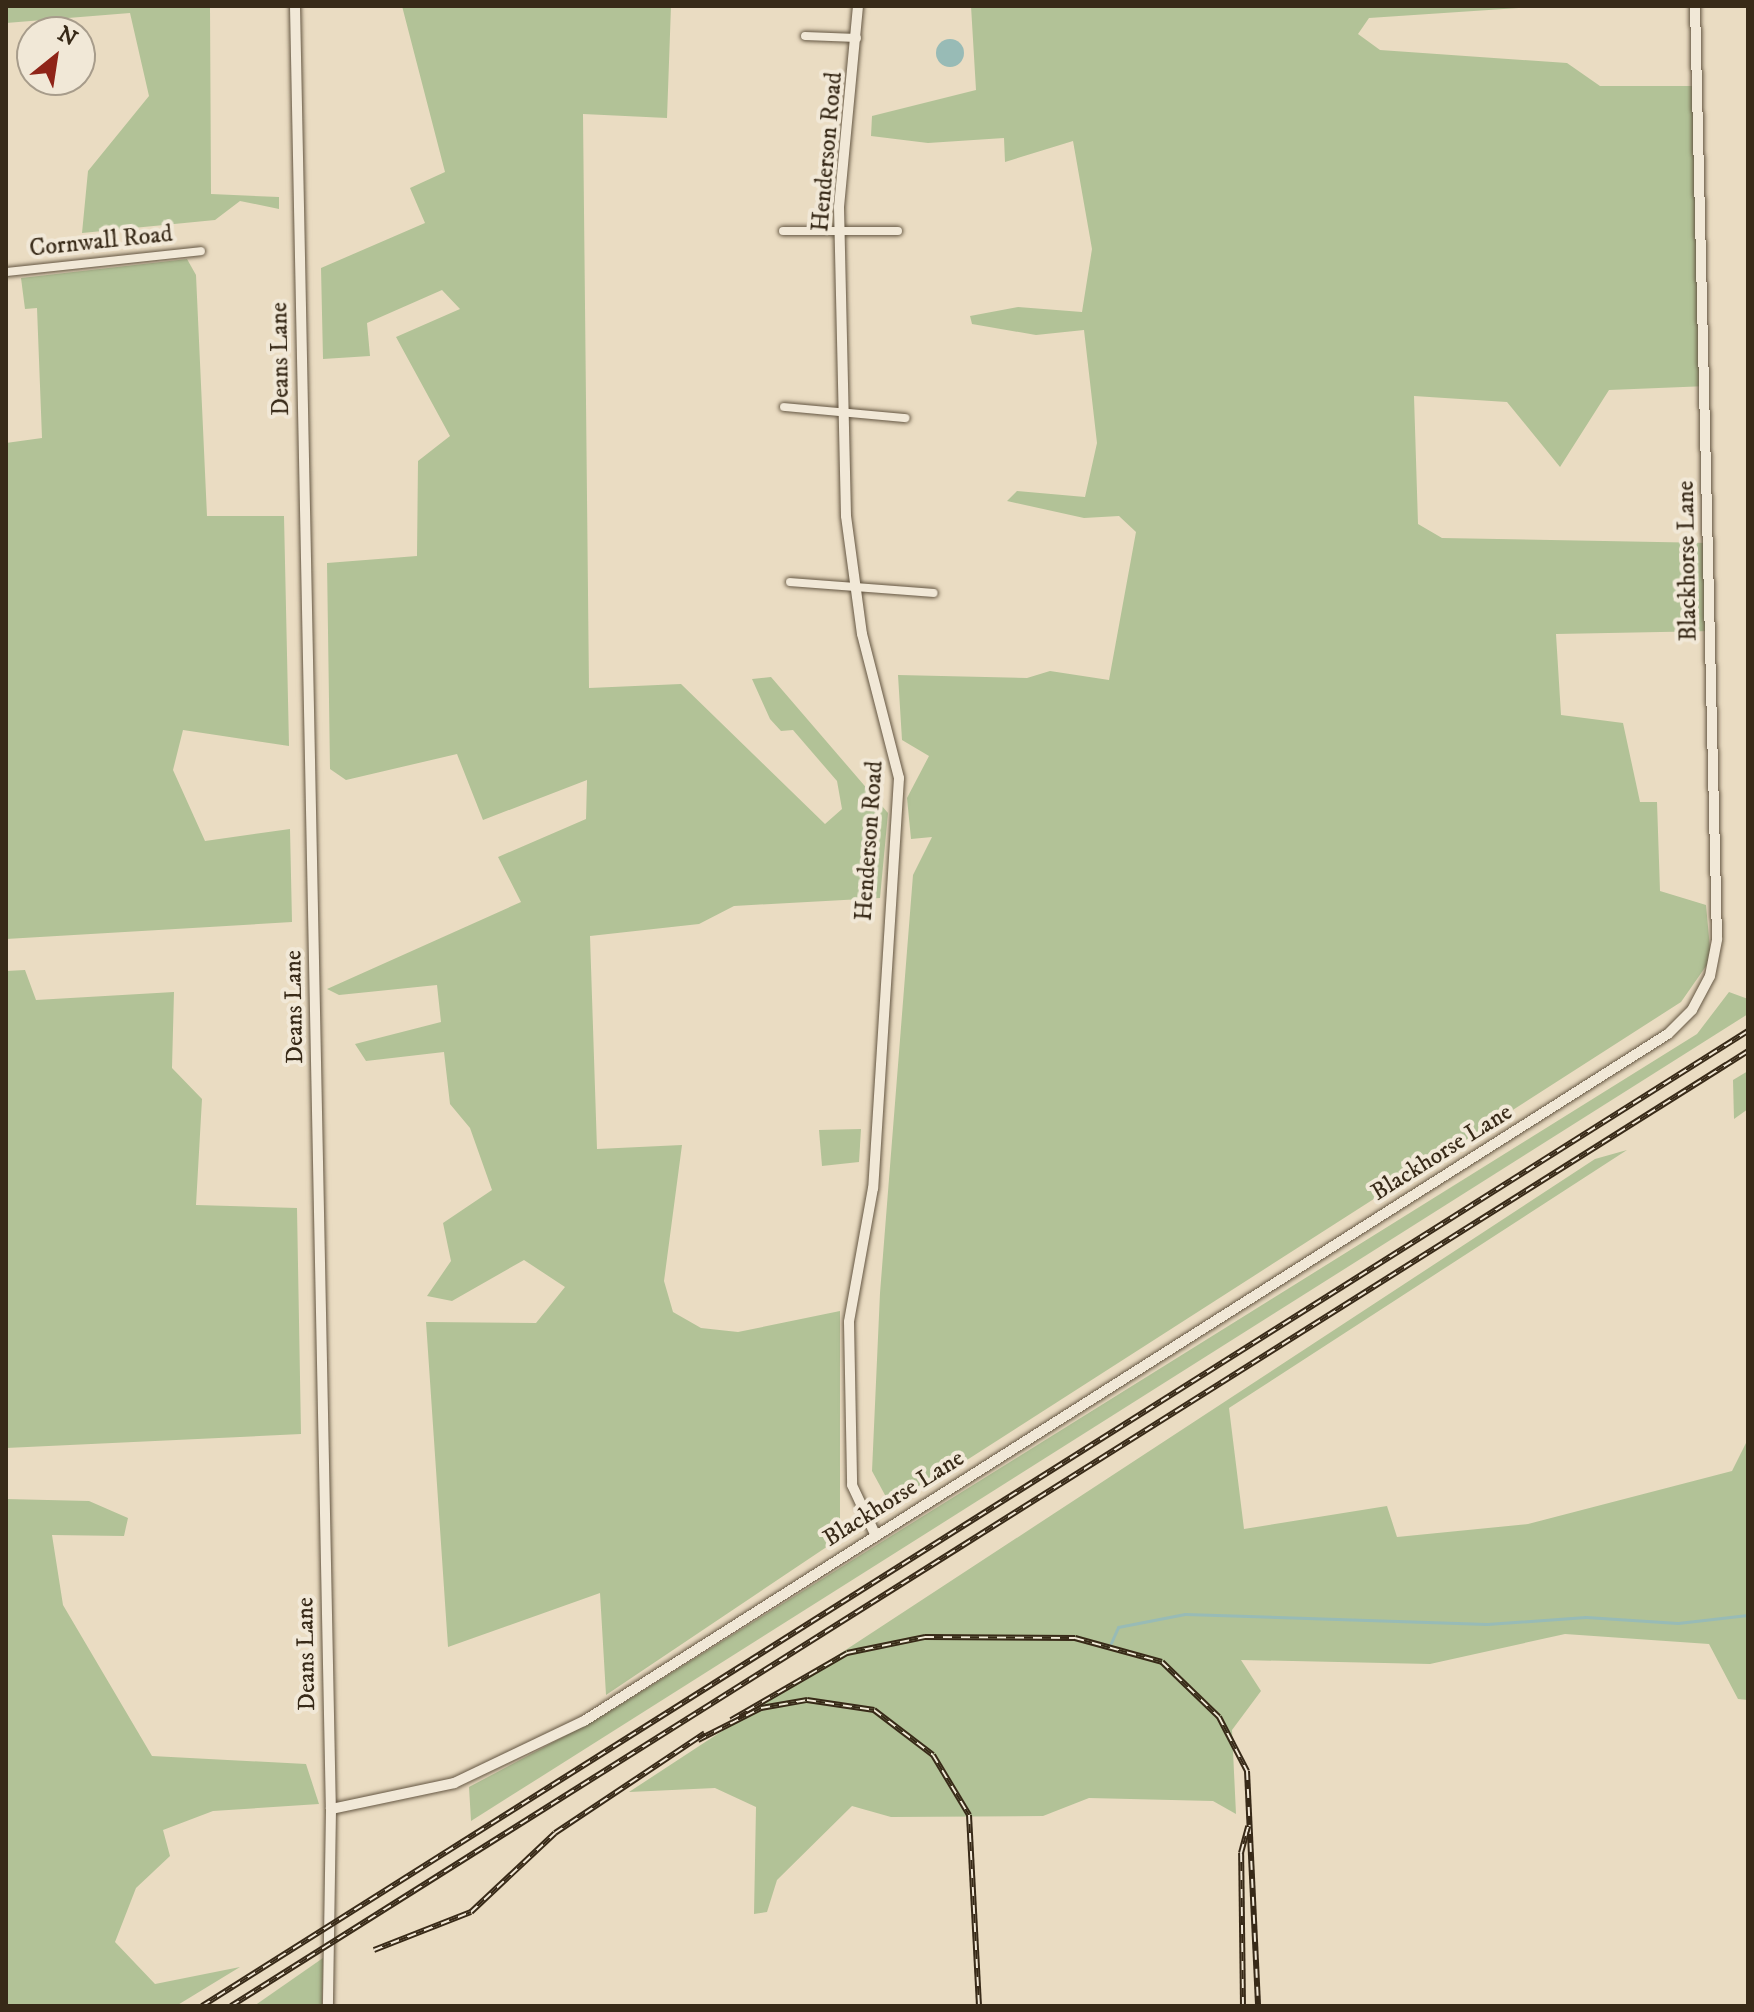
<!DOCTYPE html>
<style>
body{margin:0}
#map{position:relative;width:1754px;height:2012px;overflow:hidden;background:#eadcc2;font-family:"IM FELL DW Pica",serif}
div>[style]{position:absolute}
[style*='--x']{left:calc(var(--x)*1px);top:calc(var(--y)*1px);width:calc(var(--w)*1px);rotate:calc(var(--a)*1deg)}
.green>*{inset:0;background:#b2c297}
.water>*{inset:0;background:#98bbb6}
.round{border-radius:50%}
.stream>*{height:3px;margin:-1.5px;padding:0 1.5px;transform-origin:1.5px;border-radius:1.5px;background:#98bbb6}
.roads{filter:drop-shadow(0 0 2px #645642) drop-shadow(0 0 2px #645642)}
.minor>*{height:8px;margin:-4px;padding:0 4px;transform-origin:4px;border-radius:4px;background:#f1e8d7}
.tertiary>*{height:10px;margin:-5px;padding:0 5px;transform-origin:5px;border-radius:5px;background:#f1e8d7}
.rail>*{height:6px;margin-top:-3px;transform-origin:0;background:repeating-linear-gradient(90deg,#f1e8d7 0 9px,#382a18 0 18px);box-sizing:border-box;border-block:2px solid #382a18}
span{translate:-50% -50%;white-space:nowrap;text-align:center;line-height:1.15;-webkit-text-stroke:8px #f1e8d7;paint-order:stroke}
.street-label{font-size:24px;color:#382a18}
.frame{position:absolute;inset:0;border:8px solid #382a18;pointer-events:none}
.north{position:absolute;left:16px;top:16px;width:80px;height:80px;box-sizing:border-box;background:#f1e8d7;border:2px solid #a79c8b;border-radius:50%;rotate:30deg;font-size:22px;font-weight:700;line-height:32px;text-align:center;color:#382a18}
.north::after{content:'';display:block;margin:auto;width:28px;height:36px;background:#8f2418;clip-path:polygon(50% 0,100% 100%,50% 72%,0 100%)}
</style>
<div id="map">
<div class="green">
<i style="clip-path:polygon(6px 6px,210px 6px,211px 194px,279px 197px,279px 209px,240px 201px,215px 220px,82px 233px,88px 171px,149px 96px,130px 13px,6px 23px)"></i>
<i style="clip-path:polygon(402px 6px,671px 6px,667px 118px,583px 114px,589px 688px,681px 684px,825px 824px,842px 809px,837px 781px,793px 730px,781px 731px,770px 719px,752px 679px,771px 677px,888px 813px,880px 898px,734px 906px,699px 924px,590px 936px,597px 1149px,682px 1145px,664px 1281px,673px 1312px,701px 1328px,738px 1332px,840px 1311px,840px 1538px,606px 1695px,600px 1593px,448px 1647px,426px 1322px,536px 1323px,565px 1287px,524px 1260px,452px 1301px,427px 1296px,451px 1261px,443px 1223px,492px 1190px,470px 1128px,450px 1104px,444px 1052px,366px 1061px,355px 1044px,441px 1022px,437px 985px,339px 995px,327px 989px,521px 902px,498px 857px,586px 819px,587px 780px,483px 820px,457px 754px,346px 780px,330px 769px,327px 563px,417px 556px,418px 461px,450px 436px,396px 337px,460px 309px,442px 290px,367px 323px,370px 356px,323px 359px,321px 268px,425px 223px,410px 188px,445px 172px)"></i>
<i style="clip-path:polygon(971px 6px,1548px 6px,1369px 18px,1358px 34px,1380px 50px,1567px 63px,1600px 86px,1700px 86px,1708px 386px,1609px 390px,1560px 467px,1507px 402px,1414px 396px,1418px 524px,1442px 538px,1711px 543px,1713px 631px,1556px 634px,1561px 715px,1623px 723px,1640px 802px,1657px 802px,1660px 891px,1706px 905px,1711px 959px,1681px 1002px,892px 1508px,872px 1471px,880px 1293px,913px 875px,932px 837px,911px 839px,907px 798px,929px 756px,902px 740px,898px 675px,1027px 678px,1050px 671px,1109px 680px,1136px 532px,1119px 516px,1084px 518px,1007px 501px,1017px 491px,1085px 497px,1097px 443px,1084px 330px,1036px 335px,972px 324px,970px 316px,1018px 307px,1082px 312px,1092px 249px,1073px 141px,1005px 162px,1004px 138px,928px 143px,871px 136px,872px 116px,976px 90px)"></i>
<i style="clip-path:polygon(187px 259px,196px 275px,207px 516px,284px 516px,289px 746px,183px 730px,173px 770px,205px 841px,290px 829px,292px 922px,6px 939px,6px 443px,42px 438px,37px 308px,25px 309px,21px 278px)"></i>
<i style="clip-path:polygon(25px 970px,36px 1000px,174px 992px,172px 1068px,202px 1099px,196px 1205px,297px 1208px,301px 1434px,6px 1448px,6px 971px)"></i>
<i style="clip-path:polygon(1729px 992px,1748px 999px,1748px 1014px,471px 1821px,469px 1787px,599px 1718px,1697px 1034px)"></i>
<i style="clip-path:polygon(1748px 1071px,1748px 1109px,1734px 1119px,1733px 1080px)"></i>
<i style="clip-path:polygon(861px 1129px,859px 1162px,822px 1166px,819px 1130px)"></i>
<i style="clip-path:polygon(1627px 1150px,1229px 1408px,1244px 1529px,1387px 1506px,1397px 1537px,1528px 1524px,1732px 1471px,1747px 1441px,1748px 1700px,1738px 1699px,1709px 1644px,1565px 1634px,1430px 1664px,1241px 1660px,1261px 1691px,1232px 1730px,1236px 1814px,1213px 1801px,1089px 1798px,1043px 1816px,891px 1817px,852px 1806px,777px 1880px,767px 1912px,754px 1914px,756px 1807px,715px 1788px,629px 1792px,1595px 1159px)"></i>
<i style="clip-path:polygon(6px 1499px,89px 1501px,128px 1518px,124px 1536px,52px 1535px,63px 1605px,152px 1756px,306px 1764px,319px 1804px,213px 1811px,163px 1830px,170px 1856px,136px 1888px,115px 1942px,155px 1984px,240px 1967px,176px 2006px,6px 2006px)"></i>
<i style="clip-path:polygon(323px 1958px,322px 2006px,254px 2006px)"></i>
</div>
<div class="water">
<i class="round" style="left:936px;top:39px;width:28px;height:28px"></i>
</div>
<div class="stream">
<i style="--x:1111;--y:1643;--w:17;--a:-66"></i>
<i style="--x:1118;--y:1627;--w:68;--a:-11"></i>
<i style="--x:1185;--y:1614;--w:302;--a:1.9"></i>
<i style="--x:1487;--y:1624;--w:99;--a:-4"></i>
<i style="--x:1586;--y:1617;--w:92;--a:3.7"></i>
<i style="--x:1678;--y:1623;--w:70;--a:-6.5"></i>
</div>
<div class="roads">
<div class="minor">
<i style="--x:805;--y:36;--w:52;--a:2.2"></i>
<i style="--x:783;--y:231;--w:115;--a:0"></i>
<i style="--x:6;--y:272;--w:196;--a:-6.1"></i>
<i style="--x:784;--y:407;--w:122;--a:5.2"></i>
<i style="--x:790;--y:582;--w:144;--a:4.4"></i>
</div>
<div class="tertiary">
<i style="--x:295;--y:6;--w:1803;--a:88.86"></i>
<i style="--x:331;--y:1809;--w:197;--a:90.9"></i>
<i style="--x:858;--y:6;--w:202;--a:95.4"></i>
<i style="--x:839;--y:207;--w:309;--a:88.7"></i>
<i style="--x:846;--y:516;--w:119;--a:82.3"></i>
<i style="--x:862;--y:634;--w:149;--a:75.6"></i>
<i style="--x:899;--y:778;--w:411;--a:93.6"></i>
<i style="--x:873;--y:1188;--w:136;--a:100.2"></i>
<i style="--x:849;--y:1322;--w:163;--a:88.9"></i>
<i style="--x:852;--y:1485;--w:54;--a:64.9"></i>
<i style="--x:331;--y:1809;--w:126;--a:-11.9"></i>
<i style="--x:454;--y:1783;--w:144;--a:-25.5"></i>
<i style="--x:584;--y:1721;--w:1283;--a:-32.37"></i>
<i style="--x:1668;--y:1034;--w:34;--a:-45"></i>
<i style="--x:1692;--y:1010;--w:38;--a:-62"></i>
<i style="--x:1710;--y:976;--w:38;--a:-79"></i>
<i style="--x:1717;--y:939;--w:933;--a:-91.35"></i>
</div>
</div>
<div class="rail">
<i style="--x:731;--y:1720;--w:134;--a:-30"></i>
<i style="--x:847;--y:1653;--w:80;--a:-11.6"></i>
<i style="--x:925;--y:1637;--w:150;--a:0.4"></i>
<i style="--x:1075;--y:1638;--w:90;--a:15.4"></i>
<i style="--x:1162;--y:1662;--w:79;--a:44"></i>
<i style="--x:1219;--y:1717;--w:61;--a:62.6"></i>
<i style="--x:1247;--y:1771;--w:235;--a:87.3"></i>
<i style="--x:698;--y:1740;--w:71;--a:-26.9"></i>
<i style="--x:761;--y:1708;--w:47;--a:-9.9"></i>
<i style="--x:807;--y:1700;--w:68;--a:8.5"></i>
<i style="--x:874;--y:1710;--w:74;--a:37.3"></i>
<i style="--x:933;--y:1755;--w:70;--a:59"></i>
<i style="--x:969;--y:1815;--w:191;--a:87"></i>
<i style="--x:374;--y:1950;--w:104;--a:-21.4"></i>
<i style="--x:471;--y:1912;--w:115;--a:-43.2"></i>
<i style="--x:555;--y:1833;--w:180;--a:-33.7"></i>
<i style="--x:202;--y:2006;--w:1828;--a:-32.24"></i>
<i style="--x:231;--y:2006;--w:1793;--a:-32.19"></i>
<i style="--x:1243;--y:2006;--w:153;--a:-90.7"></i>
<i style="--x:1241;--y:1853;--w:28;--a:-75"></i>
</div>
<div class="street-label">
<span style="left:828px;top:152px;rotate:-85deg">Henderson Road</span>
<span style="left:101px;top:242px;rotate:-6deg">Cornwall Road</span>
<span style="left:281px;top:359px;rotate:-91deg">Deans Lane</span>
<span style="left:1688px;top:561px;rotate:-91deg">Blackhorse Lane</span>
<span style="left:870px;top:841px;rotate:-86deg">Henderson Road</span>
<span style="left:295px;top:1007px;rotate:-91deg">Deans Lane</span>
<span style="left:1442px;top:1153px;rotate:-32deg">Blackhorse Lane</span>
<span style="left:894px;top:1499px;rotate:-32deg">Blackhorse Lane</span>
<span style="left:307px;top:1654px;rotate:-91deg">Deans Lane</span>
</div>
<div class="frame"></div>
<div class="north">N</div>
</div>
